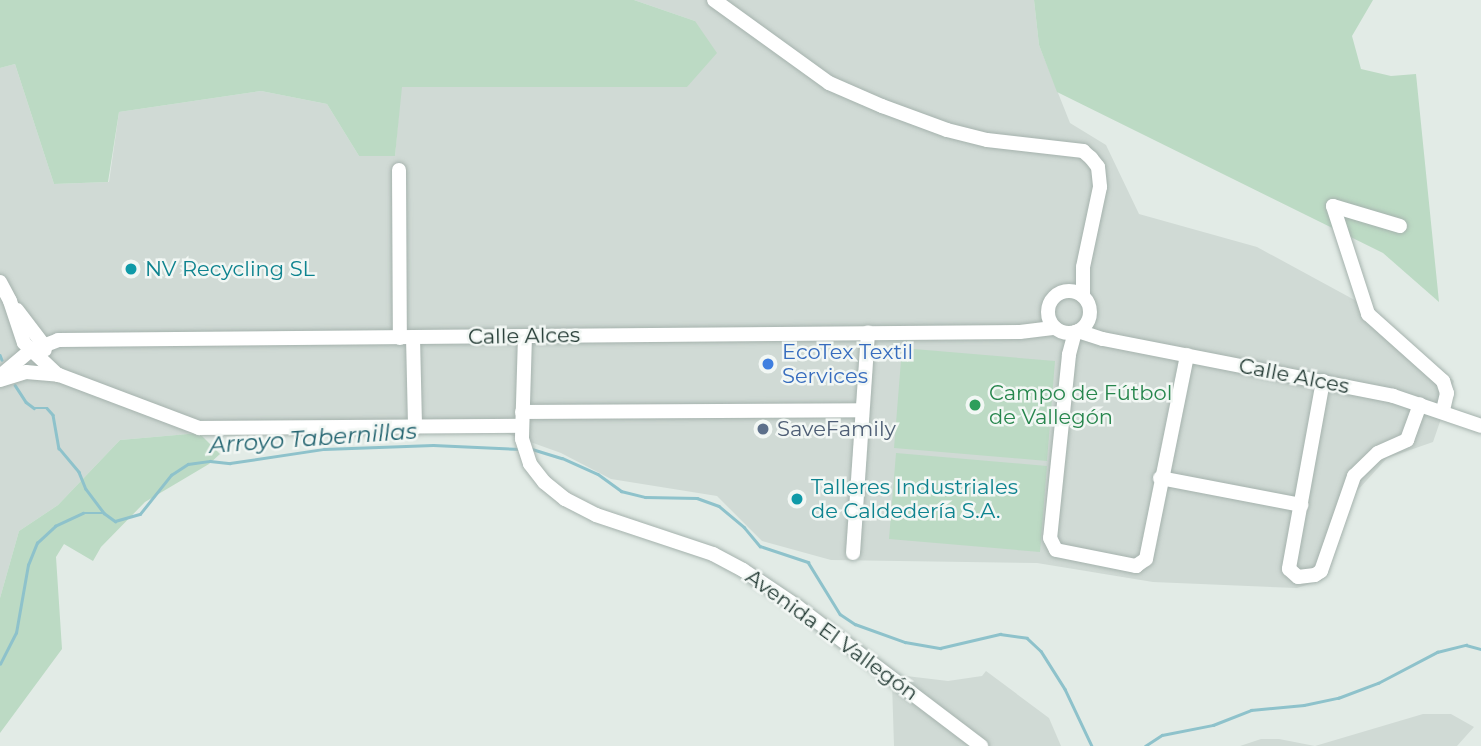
<!DOCTYPE html>
<meta charset="utf-8">
<style>
body{margin:0}
#map{position:relative;width:1481px;height:746px;overflow:hidden;background:#e2ebe6;font-family:Montserrat,sans-serif}
div>[style]{position:absolute}
[style*='--x']{left:calc(var(--x)*1px);top:calc(var(--y)*1px);width:calc(var(--w)*1px);rotate:calc(var(--a)*1deg)}
.built>*{inset:0;background:#d0dad5}
.green>*{inset:0;background:#bcdac4}
.stream>*{height:2.5px;margin:-1.25px;padding:0 1.25px;transform-origin:1.25px;border-radius:1.25px;background:#8ec2cb}
.roads{filter:drop-shadow(0 0 2px #a5b2ad) drop-shadow(0 0 2px #a5b2ad)}
.minor>*{height:14px;margin:-7px;padding:0 7px;transform-origin:7px;border-radius:7px;background:#fff}
.minor>.ring{margin:-7px;padding:0;box-sizing:content-box;background:none;border:14px solid #fff;border-radius:50%}
.dots>*{width:19px;height:19px;translate:-50% -50%;box-sizing:border-box;border:4px solid #f2f7f4;border-radius:50%}
span{translate:-50% -50%;white-space:nowrap;text-align:center;line-height:1.15;-webkit-text-stroke:5px #f2f7f4;paint-order:stroke}
.culture-label{font-size:21px;color:#0d838f}
.left{translate:0 -50%;text-align:left}
.street-label{font-size:21px;color:#233a34}
.shop-label{font-size:21px;color:#366cbe}
.leisure-label{font-size:21px;color:#27864d}
.service-label{font-size:21px;color:#4e5e75}
.water-label{font-size:23px;color:#236470;font-style:italic}
</style>
<div id="map">
<div class="built">
<i style="clip-path:polygon(634px 0,1034px 0,1039px 45px,1070px 123px,1106px 145px,1139px 214px,1257px 247px,1373px 310px,1454px 381px,1433px 442px,1387px 458px,1356px 492px,1322px 580px,1297px 588px,1153px 582px,1037px 563px,831px 560px,762px 541px,717px 496px,611px 479px,561px 453px,505px 433px,199px 433px,120px 440px,58px 505px,19px 531px,0 598px,0 68px,15px 64px,54px 184px,109px 182px,119px 112px,261px 91px,327px 104px,359px 156px,395px 156px,401px 87px,687px 87px,695px 21px)"></i>
<i style="clip-path:polygon(986px 671px,1049px 718px,1061px 746px,894px 746px,892px 683px,898px 675px,948px 681px,982px 676px)"></i>
<i style="clip-path:polygon(1423px 714px,1451px 714px,1474px 727px,1457px 746px,1240px 746px,1261px 739px,1279px 739px,1315px 746px)"></i>
</div>
<div class="green">
<i style="clip-path:polygon(0 0,634px 0,695px 21px,717px 53px,687px 87px,402px 87px,395px 156px,359px 156px,327px 104px,261px 91px,119px 112px,108px 182px,54px 184px,15px 64px,0 68px)"></i>
<i style="clip-path:polygon(1034px 0,1373px 0,1352px 36px,1361px 69px,1391px 76px,1416px 74px,1439px 302px,1383px 253px,1057px 92px,1039px 45px)"></i>
<i style="clip-path:polygon(902px 348px,1055px 361px,1047px 461px,894px 448px)"></i>
<i style="clip-path:polygon(199px 433px,220px 454px,209px 464px,145px 502px,101px 547px,93px 561px,64px 544px,56px 557px,62px 649px,0 733px,0 598px,19px 531px,58px 505px,120px 440px)"></i>
<i style="clip-path:polygon(896px 453px,1047px 466px,1040px 552px,889px 539px)"></i>
</div>
<div class="stream">
<i style="--x:0;--y:355;--w:5;--a:68"></i>
<i style="--x:15;--y:385;--w:20;--a:57"></i>
<i style="--x:26;--y:402;--w:10;--a:37"></i>
<i style="--x:34;--y:408;--w:13;--a:0"></i>
<i style="--x:47;--y:408;--w:9;--a:49"></i>
<i style="--x:53;--y:415;--w:34;--a:80"></i>
<i style="--x:59;--y:448;--w:31;--a:50"></i>
<i style="--x:79;--y:472;--w:18;--a:68"></i>
<i style="--x:86;--y:489;--w:30;--a:53"></i>
<i style="--x:104;--y:513;--w:14;--a:36"></i>
<i style="--x:115;--y:521;--w:26;--a:-16"></i>
<i style="--x:140;--y:514;--w:50;--a:-51.5"></i>
<i style="--x:171;--y:475;--w:20;--a:-33"></i>
<i style="--x:188;--y:464;--w:22;--a:-8"></i>
<i style="--x:210;--y:461;--w:20;--a:6"></i>
<i style="--x:230;--y:463;--w:95;--a:-8.5"></i>
<i style="--x:324;--y:449;--w:109;--a:-2.1"></i>
<i style="--x:433;--y:445;--w:88;--a:2.6"></i>
<i style="--x:532;--y:449;--w:31;--a:17"></i>
<i style="--x:562;--y:458;--w:39;--a:24"></i>
<i style="--x:598;--y:474;--w:29;--a:36"></i>
<i style="--x:621;--y:491;--w:25;--a:14"></i>
<i style="--x:645;--y:497;--w:52;--a:1.1"></i>
<i style="--x:697;--y:498;--w:23;--a:20"></i>
<i style="--x:719;--y:506;--w:33;--a:40"></i>
<i style="--x:744;--y:527;--w:25;--a:50"></i>
<i style="--x:760;--y:546;--w:51;--a:18.4"></i>
<i style="--x:808;--y:562;--w:61;--a:58.4"></i>
<i style="--x:840;--y:614;--w:18;--a:34"></i>
<i style="--x:855;--y:624;--w:53;--a:19.8"></i>
<i style="--x:905;--y:642;--w:36;--a:10"></i>
<i style="--x:940;--y:648;--w:62;--a:-13.1"></i>
<i style="--x:1000;--y:634;--w:27;--a:8"></i>
<i style="--x:1027;--y:638;--w:19;--a:43"></i>
<i style="--x:1041;--y:651;--w:45;--a:57.7"></i>
<i style="--x:1065;--y:689;--w:63;--a:64.7"></i>
<i style="--x:0;--y:664;--w:35;--a:-63"></i>
<i style="--x:16;--y:633;--w:69;--a:-80"></i>
<i style="--x:28;--y:565;--w:24;--a:-68"></i>
<i style="--x:37;--y:543;--w:25;--a:-43"></i>
<i style="--x:55;--y:526;--w:31;--a:-25"></i>
<i style="--x:83;--y:513;--w:19;--a:0"></i>
<i style="--x:1145;--y:746;--w:20;--a:-33"></i>
<i style="--x:1162;--y:735;--w:52;--a:-11.1"></i>
<i style="--x:1213;--y:725;--w:41;--a:-21.5"></i>
<i style="--x:1251;--y:710;--w:53;--a:-5.4"></i>
<i style="--x:1304;--y:705;--w:35;--a:-12"></i>
<i style="--x:1338;--y:698;--w:43;--a:-20.6"></i>
<i style="--x:1378;--y:683;--w:67;--a:-27.7"></i>
<i style="--x:1437;--y:652;--w:30;--a:-14"></i>
<i style="--x:1466;--y:645;--w:16;--a:15"></i>
</div>
<div class="roads">
<div class="minor">
<i style="--x:714;--y:0;--w:142;--a:35.8"></i>
<i style="--x:829;--y:83;--w:58;--a:23.5"></i>
<i style="--x:882;--y:106;--w:69;--a:20.3"></i>
<i style="--x:947;--y:130;--w:41;--a:14"></i>
<i style="--x:987;--y:140;--w:97;--a:6.5"></i>
<i style="--x:1083;--y:151;--w:11;--a:41"></i>
<i style="--x:1091;--y:158;--w:11;--a:52"></i>
<i style="--x:1098;--y:167;--w:20;--a:84"></i>
<i style="--x:1100;--y:187;--w:82;--a:102"></i>
<i style="--x:1083;--y:267;--w:29;--a:90"></i>
<i style="--x:399;--y:170;--w:168;--a:89.7"></i>
<i style="--x:1400;--y:226;--w:70;--a:-163.4"></i>
<i style="--x:1333;--y:206;--w:114;--a:72"></i>
<i style="--x:1368;--y:314;--w:101;--a:41.8"></i>
<i style="--x:1443;--y:381;--w:13;--a:72"></i>
<i style="--x:1447;--y:393;--w:18;--a:103"></i>
<i style="--x:0;--y:282;--w:21;--a:62"></i>
<i style="--x:10;--y:301;--w:44;--a:71.6"></i>
<i style="--x:24;--y:343;--w:47;--a:43.3"></i>
<i class="ring" style="left:1048px;top:291px;width:28px;height:28px"></i>
<i style="--x:17;--y:310;--w:43;--a:52.6"></i>
<i style="--x:43;--y:344;--w:6;--a:72"></i>
<i style="--x:1078;--y:331;--w:26;--a:18"></i>
<i style="--x:1103;--y:339;--w:296;--a:11.1"></i>
<i style="--x:1393;--y:396;--w:93;--a:18.8"></i>
<i style="--x:1075;--y:332;--w:24;--a:105"></i>
<i style="--x:1069;--y:355;--w:184;--a:95.9"></i>
<i style="--x:1050;--y:538;--w:13;--a:63"></i>
<i style="--x:1056;--y:550;--w:82;--a:11.3"></i>
<i style="--x:1136;--y:566;--w:12;--a:-35"></i>
<i style="--x:1146;--y:559;--w:208;--a:-78.6"></i>
<i style="--x:525;--y:336;--w:103;--a:91.7"></i>
<i style="--x:522;--y:439;--w:26;--a:72"></i>
<i style="--x:530;--y:464;--w:23;--a:52"></i>
<i style="--x:544;--y:482;--w:27;--a:39"></i>
<i style="--x:565;--y:499;--w:35;--a:27"></i>
<i style="--x:596;--y:515;--w:123;--a:18.4"></i>
<i style="--x:713;--y:554;--w:34;--a:28"></i>
<i style="--x:743;--y:570;--w:66;--a:33.9"></i>
<i style="--x:798;--y:607;--w:230;--a:37.2"></i>
<i style="--x:413;--y:337;--w:91;--a:88.7"></i>
<i style="--x:0;--y:376;--w:39;--a:-40"></i>
<i style="--x:30;--y:351;--w:30;--a:-21"></i>
<i style="--x:58;--y:340;--w:962;--a:-0.48"></i>
<i style="--x:1020;--y:332;--w:35;--a:-7"></i>
<i style="--x:0;--y:380;--w:27;--a:-17"></i>
<i style="--x:26;--y:372;--w:33;--a:5"></i>
<i style="--x:59;--y:375;--w:150;--a:20.7"></i>
<i style="--x:199;--y:428;--w:322;--a:-0.4"></i>
<i style="--x:1323;--y:381;--w:191;--a:100.3"></i>
<i style="--x:1289;--y:569;--w:12;--a:42"></i>
<i style="--x:1298;--y:577;--w:17;--a:-7"></i>
<i style="--x:1315;--y:575;--w:7;--a:-34"></i>
<i style="--x:1321;--y:571;--w:101;--a:-70.8"></i>
<i style="--x:1354;--y:476;--w:33;--a:-44"></i>
<i style="--x:1378;--y:453;--w:32;--a:-24"></i>
<i style="--x:1407;--y:440;--w:38;--a:-70"></i>
<i style="--x:522;--y:412;--w:340;--a:-0.3"></i>
<i style="--x:1160;--y:478;--w:144;--a:10.8"></i>
<i style="--x:853;--y:553;--w:221;--a:-86.1"></i>
</div>
</div>
<div class="dots">
<i style="left:131px;top:269px;background:#0f9aa8"></i>
<i style="left:768px;top:364px;background:#3f7fe0"></i>
<i style="left:975px;top:405px;background:#2e9e5b"></i>
<i style="left:763px;top:429px;background:#5c6f8a"></i>
<i style="left:797px;top:499px;background:#0f9aa8"></i>
</div>
<div class="culture-label">
<span class="left" style="left:145px;top:269px">NV Recycling SL</span>
<span class="left" style="left:811px;top:499px">Talleres Industriales<br>de Caldedería S.A.</span>
</div>
<div class="street-label">
<span style="left:524px;top:336px;rotate:-1deg">Calle Alces</span>
<span style="left:1294px;top:376px;rotate:11deg">Calle Alces</span>
<span style="left:832px;top:635px;rotate:36deg">Avenida El Vallegón</span>
</div>
<div class="shop-label">
<span class="left" style="left:782px;top:364px">EcoTex Textil<br>Services</span>
</div>
<div class="leisure-label">
<span class="left" style="left:989px;top:405px">Campo de Fútbol<br>de Vallegón</span>
</div>
<div class="service-label">
<span class="left" style="left:777px;top:429px">SaveFamily</span>
</div>
<div class="water-label">
<span style="left:313px;top:438px;rotate:-4deg">Arroyo Tabernillas</span>
</div>
</div>
